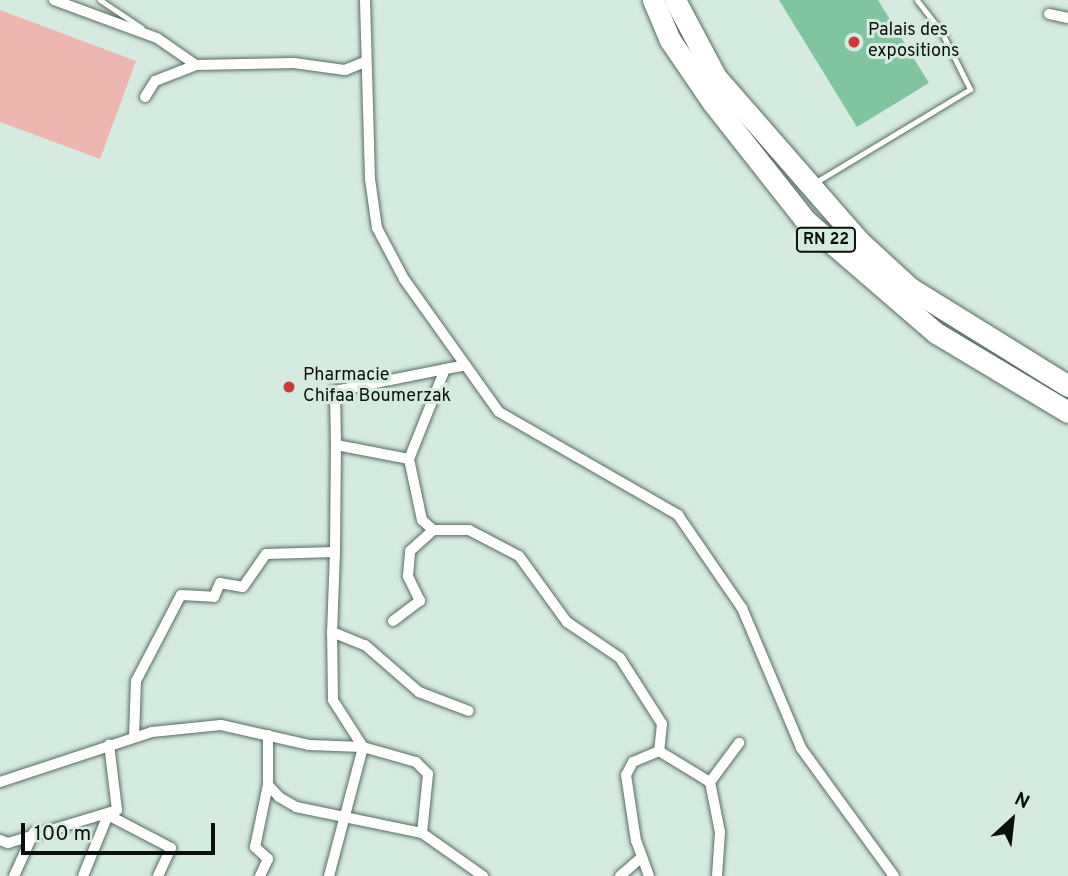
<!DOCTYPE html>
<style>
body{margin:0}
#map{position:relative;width:1068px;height:876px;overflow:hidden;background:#d6ebdf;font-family:Overpass,sans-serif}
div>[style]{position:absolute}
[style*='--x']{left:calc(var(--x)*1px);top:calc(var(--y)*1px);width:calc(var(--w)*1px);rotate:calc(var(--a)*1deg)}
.green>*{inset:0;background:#edb6b0}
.building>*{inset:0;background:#80c5a0}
.roads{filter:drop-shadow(0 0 2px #596c61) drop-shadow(0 0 2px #596c61)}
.lane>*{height:5px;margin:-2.5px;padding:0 2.5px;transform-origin:2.5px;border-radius:2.5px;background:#fff}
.street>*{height:10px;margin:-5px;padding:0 5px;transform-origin:5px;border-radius:5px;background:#fff}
.highway>*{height:21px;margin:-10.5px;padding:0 10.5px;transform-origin:10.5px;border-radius:10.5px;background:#fff}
.dots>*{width:19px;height:19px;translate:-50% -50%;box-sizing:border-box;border:4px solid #d6ebdf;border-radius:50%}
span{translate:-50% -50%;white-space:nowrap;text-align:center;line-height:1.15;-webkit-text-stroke:6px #d6ebdf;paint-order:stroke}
.shield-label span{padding:2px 5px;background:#d6ebdf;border:2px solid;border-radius:5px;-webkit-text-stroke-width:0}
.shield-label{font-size:16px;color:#0a110d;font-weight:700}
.poi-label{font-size:18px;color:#0a110d}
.left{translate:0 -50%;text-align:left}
.north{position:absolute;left:977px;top:785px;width:70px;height:70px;-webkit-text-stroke:5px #d6ebdf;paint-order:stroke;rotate:27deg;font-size:19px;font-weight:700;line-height:28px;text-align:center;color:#0a110d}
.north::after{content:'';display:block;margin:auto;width:24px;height:32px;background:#0a110d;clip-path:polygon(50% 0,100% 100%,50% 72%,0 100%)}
.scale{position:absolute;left:21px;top:823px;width:194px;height:32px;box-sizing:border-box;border:4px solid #0a110d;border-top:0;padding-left:9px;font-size:21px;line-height:24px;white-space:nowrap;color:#0a110d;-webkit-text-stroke:5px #d6ebdf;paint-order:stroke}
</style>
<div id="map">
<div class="green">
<i style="clip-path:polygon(0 10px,136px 61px,100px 159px,0 122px)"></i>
</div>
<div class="building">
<i style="clip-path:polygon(779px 0,878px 0,929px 83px,857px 127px)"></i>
</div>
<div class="roads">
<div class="lane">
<i style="--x:100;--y:0;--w:50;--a:33.7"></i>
<i style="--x:816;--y:182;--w:180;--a:-31.1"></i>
<i style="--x:970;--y:89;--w:65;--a:-116.6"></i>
<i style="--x:941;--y:31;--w:39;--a:-128"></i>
</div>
<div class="street">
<i style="--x:54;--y:0;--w:110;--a:20.3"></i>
<i style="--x:157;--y:38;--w:47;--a:34.7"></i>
<i style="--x:365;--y:0;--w:179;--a:88.4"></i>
<i style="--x:370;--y:179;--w:49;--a:81.9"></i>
<i style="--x:377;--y:228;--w:58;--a:62.1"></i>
<i style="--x:404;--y:279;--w:163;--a:54.5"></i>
<i style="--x:499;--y:412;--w:207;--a:29.9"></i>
<i style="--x:678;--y:515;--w:113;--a:55.5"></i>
<i style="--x:742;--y:608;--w:152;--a:67.1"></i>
<i style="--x:801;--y:748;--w:158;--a:54"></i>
<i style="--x:1049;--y:14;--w:19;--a:12"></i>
<i style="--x:145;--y:97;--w:19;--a:-58"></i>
<i style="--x:155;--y:81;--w:44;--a:-21.3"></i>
<i style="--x:196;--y:65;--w:98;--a:-1.2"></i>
<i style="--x:294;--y:63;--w:51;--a:7.8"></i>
<i style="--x:345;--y:70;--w:22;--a:-22"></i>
<i style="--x:445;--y:369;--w:97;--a:111.8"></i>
<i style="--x:409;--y:459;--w:74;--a:-169.1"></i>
<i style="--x:336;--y:445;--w:54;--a:-91.1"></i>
<i style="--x:335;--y:391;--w:112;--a:-11.3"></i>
<i style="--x:445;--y:369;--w:17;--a:-10"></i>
<i style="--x:409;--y:459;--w:62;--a:78"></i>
<i style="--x:422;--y:520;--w:15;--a:42"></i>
<i style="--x:433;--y:530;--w:36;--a:0"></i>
<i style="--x:469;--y:530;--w:56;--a:27.5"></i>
<i style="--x:519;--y:556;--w:82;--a:54"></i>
<i style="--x:567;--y:622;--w:64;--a:34.2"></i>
<i style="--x:620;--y:658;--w:78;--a:57.5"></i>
<i style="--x:662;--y:724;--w:27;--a:96"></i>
<i style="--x:659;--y:751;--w:60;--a:31.3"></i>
<i style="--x:710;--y:782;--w:49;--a:-53.4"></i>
<i style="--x:335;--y:552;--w:80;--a:92.1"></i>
<i style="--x:332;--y:632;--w:35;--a:22"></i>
<i style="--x:365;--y:645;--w:72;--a:41"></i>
<i style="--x:419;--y:692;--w:53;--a:20.8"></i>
<i style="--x:393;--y:621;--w:34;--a:-37"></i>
<i style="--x:420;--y:601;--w:28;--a:-116"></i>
<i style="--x:408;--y:576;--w:25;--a:-85"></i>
<i style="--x:410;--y:551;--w:31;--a:-42"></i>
<i style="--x:268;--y:735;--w:50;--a:90"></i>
<i style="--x:268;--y:785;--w:16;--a:47"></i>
<i style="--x:279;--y:797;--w:20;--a:30"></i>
<i style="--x:296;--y:807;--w:129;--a:11.7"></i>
<i style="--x:422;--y:833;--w:75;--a:35.2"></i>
<i style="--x:134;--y:737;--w:56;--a:-88"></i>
<i style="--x:136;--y:681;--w:97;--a:-62.4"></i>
<i style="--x:181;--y:595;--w:33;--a:3"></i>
<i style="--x:214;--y:597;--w:15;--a:-67"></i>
<i style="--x:220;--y:583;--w:23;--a:10"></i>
<i style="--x:243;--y:587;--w:40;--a:-55.1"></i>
<i style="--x:266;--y:554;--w:69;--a:-1.7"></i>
<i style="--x:335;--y:552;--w:107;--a:-89.5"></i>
<i style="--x:0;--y:782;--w:160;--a:-18.2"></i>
<i style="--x:152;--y:732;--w:69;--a:-5.8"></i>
<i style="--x:221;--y:725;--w:90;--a:12.8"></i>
<i style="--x:309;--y:745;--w:54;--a:2.1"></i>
<i style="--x:363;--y:747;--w:55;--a:15.8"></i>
<i style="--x:416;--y:762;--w:17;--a:45"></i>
<i style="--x:428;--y:774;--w:59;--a:95.8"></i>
<i style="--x:710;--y:782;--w:51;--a:78.7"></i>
<i style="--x:720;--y:832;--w:44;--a:93.9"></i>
<i style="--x:0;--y:840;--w:9;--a:21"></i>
<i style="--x:8;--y:843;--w:114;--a:-16.8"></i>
<i style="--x:117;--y:810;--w:66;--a:-96.9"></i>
<i style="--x:14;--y:876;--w:48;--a:-65.6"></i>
<i style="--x:83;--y:876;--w:66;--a:-67.7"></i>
<i style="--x:108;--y:815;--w:71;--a:27.6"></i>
<i style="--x:171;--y:848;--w:31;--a:115"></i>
<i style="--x:260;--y:876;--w:19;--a:-65"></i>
<i style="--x:268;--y:859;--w:18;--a:-137"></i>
<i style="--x:255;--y:847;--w:63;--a:-78.2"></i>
<i style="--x:329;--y:876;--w:133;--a:-75.2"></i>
<i style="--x:363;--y:747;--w:56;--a:-122.6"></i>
<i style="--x:333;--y:700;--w:68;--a:-90.8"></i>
<i style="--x:620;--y:876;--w:29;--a:-41"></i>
<i style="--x:649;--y:876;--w:37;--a:-110"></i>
<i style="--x:636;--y:841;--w:67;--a:-98.6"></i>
<i style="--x:626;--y:775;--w:15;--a:-62"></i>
<i style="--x:633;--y:762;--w:28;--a:-23"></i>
</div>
<div class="highway">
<i style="--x:653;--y:0;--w:43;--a:67"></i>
<i style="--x:670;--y:40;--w:76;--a:55.7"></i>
<i style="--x:713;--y:103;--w:149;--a:51.8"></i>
<i style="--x:805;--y:220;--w:173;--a:40.8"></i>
<i style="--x:936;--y:333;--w:154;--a:30.9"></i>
<i style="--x:675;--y:0;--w:87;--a:62"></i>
<i style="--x:716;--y:77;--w:216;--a:48.9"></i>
<i style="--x:858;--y:240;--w:71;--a:42.7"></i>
<i style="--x:910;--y:288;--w:186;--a:31.8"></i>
</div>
</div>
<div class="dots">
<i style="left:854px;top:42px;background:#ca3b3b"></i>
<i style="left:289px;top:387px;background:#ca3b3b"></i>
</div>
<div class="shield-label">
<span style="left:826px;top:240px">RN 22</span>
</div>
<div class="poi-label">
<span class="left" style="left:868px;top:42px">Palais des<br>expositions</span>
<span class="left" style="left:303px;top:387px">Pharmacie<br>Chifaa Boumerzak</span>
</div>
<div class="north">N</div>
<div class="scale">100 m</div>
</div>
